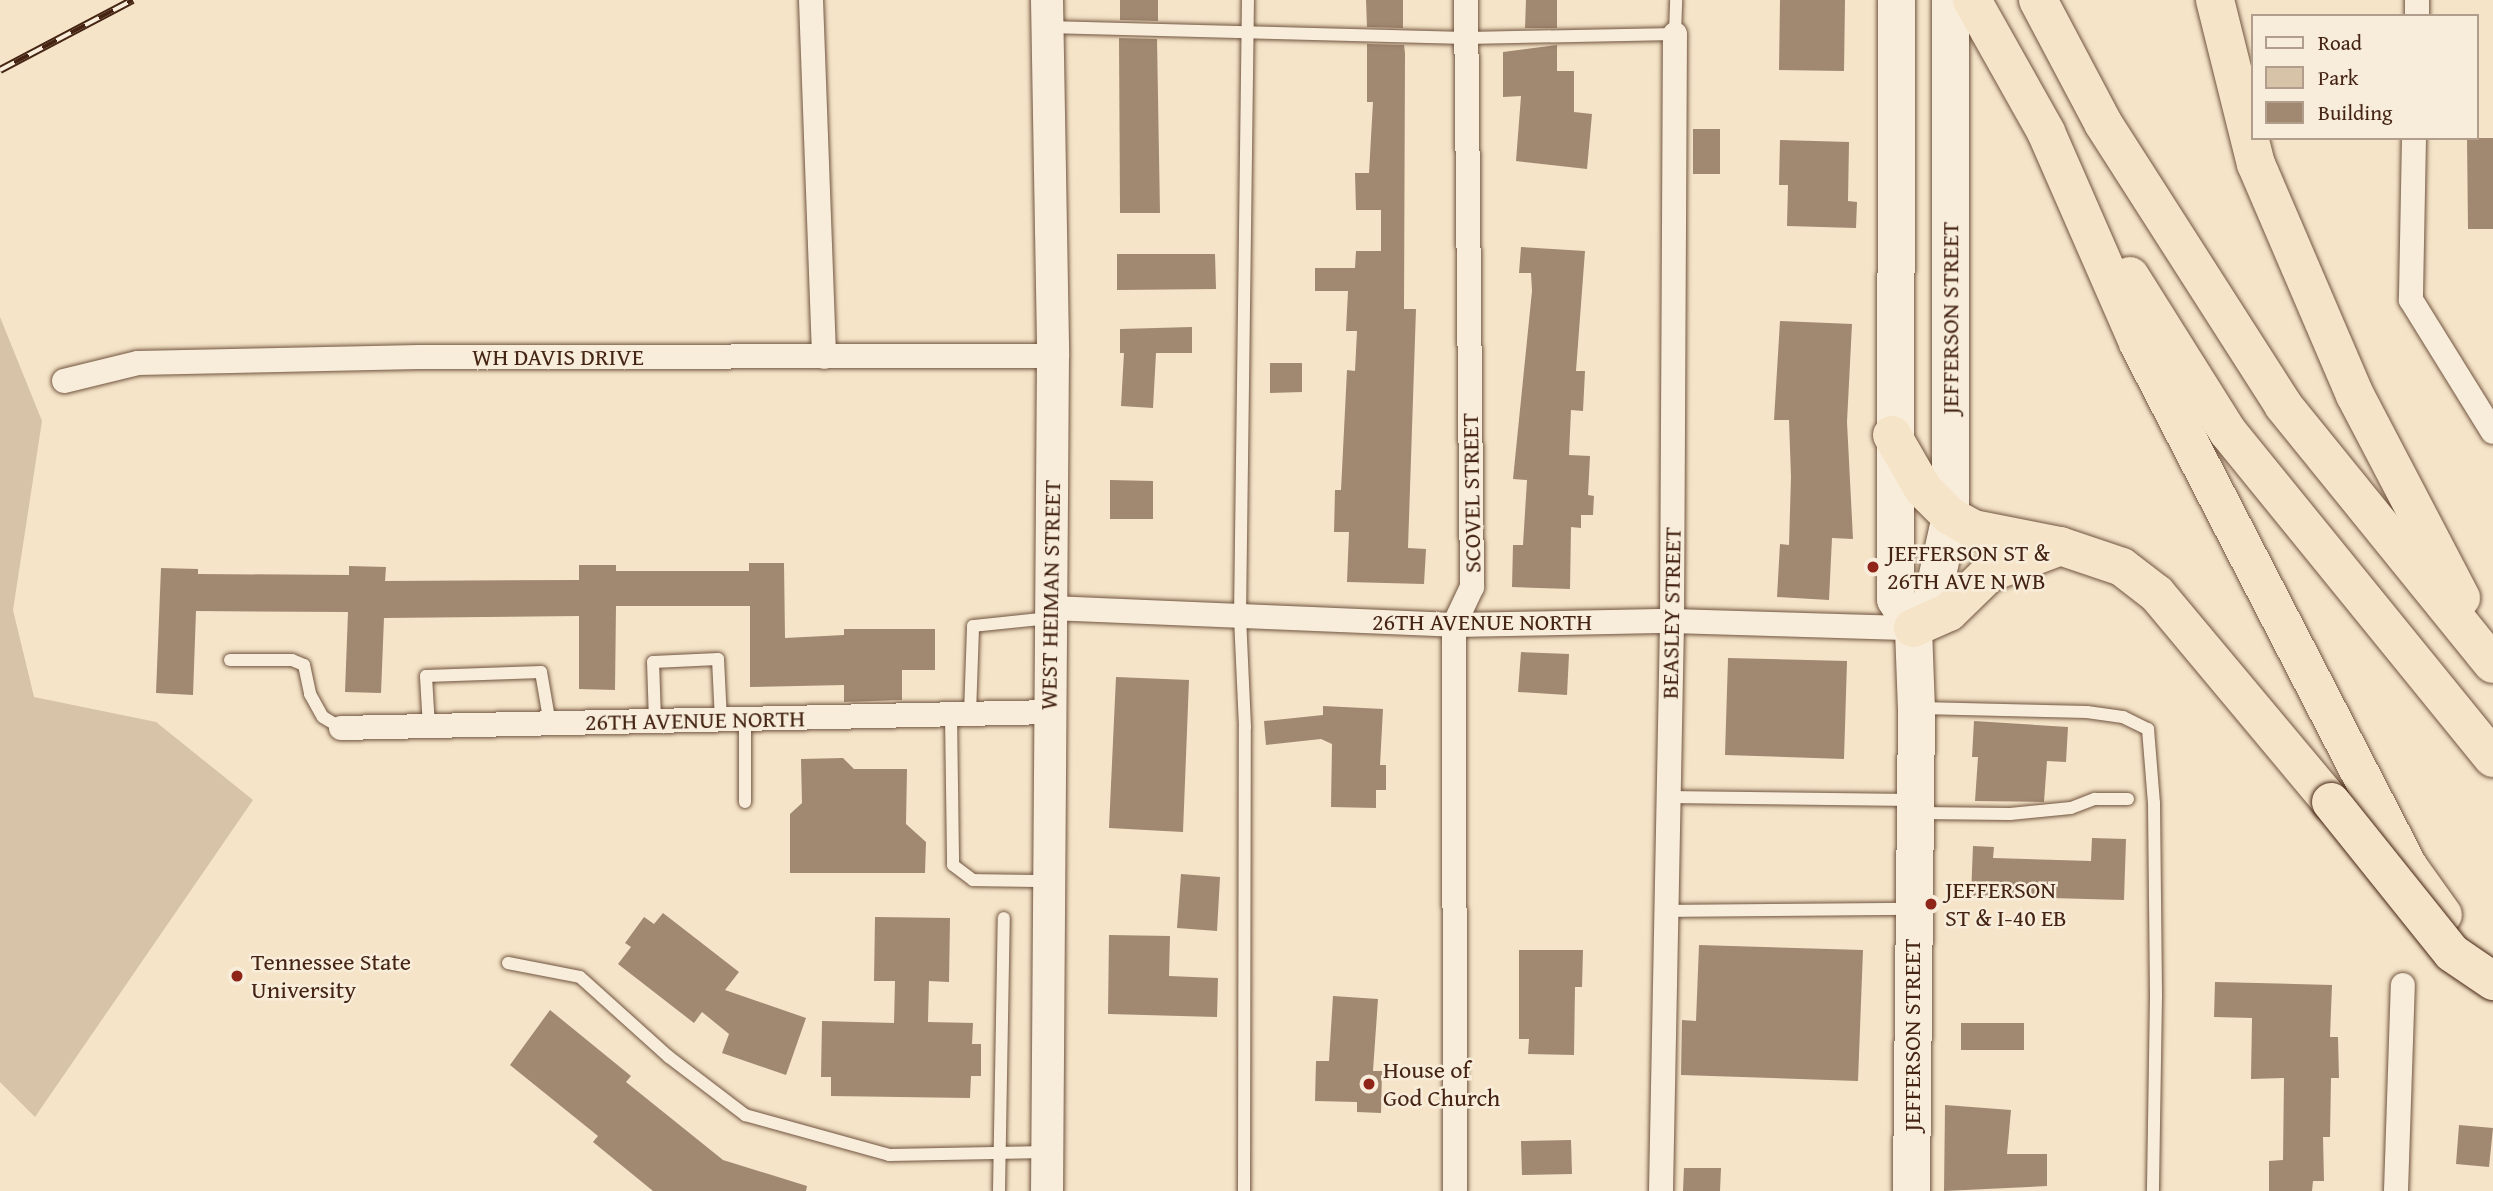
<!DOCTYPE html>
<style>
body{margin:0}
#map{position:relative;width:2493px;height:1191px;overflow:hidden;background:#f5e4c7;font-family:"Gentium Book Plus",serif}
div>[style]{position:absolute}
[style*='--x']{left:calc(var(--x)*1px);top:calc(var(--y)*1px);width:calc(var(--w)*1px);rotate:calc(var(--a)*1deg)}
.green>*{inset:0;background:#d7c3a8}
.building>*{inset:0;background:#a18871}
.roads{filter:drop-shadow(0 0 2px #715440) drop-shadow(0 0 2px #715440)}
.service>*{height:12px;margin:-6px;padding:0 6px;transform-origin:6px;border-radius:6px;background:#f8eddb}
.minor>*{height:24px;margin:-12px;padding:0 12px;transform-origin:12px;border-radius:12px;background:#f8eddb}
.tertiary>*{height:32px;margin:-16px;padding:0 16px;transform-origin:16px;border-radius:16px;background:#f8eddb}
.secondary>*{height:37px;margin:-18.5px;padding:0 18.5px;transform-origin:18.5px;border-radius:18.5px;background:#f8eddb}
.motorway>*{height:38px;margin:-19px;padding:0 19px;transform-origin:19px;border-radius:19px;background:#f5e4c7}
.rail>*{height:8px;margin-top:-4px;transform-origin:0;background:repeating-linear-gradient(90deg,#f8eddb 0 16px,#452413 0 32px);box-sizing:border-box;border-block:2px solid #452413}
.bridges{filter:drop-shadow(0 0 2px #452413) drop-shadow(0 0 2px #452413)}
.motorway-bridge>*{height:38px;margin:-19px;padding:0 19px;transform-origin:19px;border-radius:19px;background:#f5e4c7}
.dots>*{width:19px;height:19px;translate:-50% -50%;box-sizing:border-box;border:4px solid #f8eddb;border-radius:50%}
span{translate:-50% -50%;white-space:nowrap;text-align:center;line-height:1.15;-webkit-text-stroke:5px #f8eddb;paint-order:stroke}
.street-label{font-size:24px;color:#452413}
.poi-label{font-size:24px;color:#452413}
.left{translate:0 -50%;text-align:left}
.legend{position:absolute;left:2251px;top:14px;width:228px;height:126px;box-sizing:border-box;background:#f8eddb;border:2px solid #b09d8b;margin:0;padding:9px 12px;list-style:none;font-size:21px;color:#452413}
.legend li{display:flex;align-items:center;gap:14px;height:35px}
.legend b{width:35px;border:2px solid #b09d8b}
</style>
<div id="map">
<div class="green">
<i style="clip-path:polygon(0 317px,42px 421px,13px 610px,34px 697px,156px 722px,253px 800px,35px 1117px,0 1082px)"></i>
</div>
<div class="building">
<i style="clip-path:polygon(1120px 0,1158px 0,1158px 21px,1120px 20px)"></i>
<i style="clip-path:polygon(1366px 0,1403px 0,1403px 28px,1367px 27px)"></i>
<i style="clip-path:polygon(1526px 0,1557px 0,1557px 28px,1525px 28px)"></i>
<i style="clip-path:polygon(1780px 0,1845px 0,1844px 71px,1779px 70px)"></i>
<i style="clip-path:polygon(1119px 38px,1157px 39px,1160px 213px,1120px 213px)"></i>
<i style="clip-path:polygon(1367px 44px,1404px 45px,1405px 53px,1404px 309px,1416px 309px,1408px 548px,1426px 549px,1424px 584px,1347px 582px,1349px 532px,1334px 532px,1335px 490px,1341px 490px,1347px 370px,1355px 371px,1357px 331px,1346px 331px,1348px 291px,1315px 291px,1315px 268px,1355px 268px,1356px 251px,1381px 251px,1381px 210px,1356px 210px,1355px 173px,1369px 173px,1373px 102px,1367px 102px)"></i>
<i style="clip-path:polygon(1557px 45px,1557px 71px,1574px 71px,1574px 112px,1592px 114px,1587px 169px,1516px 161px,1521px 96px,1503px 97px,1503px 52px)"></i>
<i style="clip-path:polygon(1693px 129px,1720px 129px,1720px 174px,1693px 174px)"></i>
<i style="clip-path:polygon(2467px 138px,2493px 138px,2493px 229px,2468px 229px)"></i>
<i style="clip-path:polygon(1780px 140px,1849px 142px,1848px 201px,1857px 202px,1856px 228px,1787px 226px,1788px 185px,1779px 185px)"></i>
<i style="clip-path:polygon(1521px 247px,1585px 251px,1576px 371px,1585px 371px,1583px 411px,1571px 410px,1569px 455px,1590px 456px,1588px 495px,1594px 496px,1593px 515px,1581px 515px,1581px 528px,1571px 527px,1570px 589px,1512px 587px,1513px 545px,1523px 545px,1527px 480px,1513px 479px,1532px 291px,1531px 273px,1519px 273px)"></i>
<i style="clip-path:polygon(1117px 254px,1215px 254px,1216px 289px,1117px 290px)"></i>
<i style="clip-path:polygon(1780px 321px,1852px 324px,1847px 422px,1853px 539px,1832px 538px,1829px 600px,1777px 597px,1780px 544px,1789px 545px,1791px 477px,1789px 420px,1774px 420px)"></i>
<i style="clip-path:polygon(1192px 327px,1192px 353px,1156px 353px,1153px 408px,1121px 406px,1124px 353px,1120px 353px,1120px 329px)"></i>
<i style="clip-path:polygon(1270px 363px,1302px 363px,1302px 392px,1270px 393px)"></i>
<i style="clip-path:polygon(1110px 480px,1153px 481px,1153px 519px,1110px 519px)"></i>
<i style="clip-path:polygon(749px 563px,784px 563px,785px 638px,844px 635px,844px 629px,935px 629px,935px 670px,902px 670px,902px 700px,844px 702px,844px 685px,750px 687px,750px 606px,616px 606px,615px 690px,579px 689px,579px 616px,384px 618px,381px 693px,345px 692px,348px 612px,196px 611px,193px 695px,156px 693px,161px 568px,198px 569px,198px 574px,349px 575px,349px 566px,386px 567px,385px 581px,579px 580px,579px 565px,616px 565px,616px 571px,749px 571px)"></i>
<i style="clip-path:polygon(1521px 652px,1569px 654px,1567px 695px,1518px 692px)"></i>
<i style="clip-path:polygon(1728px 658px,1847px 661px,1844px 759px,1725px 755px)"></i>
<i style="clip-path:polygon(1116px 677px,1189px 680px,1183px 832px,1109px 828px)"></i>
<i style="clip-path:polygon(1323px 706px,1383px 709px,1380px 765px,1386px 765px,1386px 790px,1376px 790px,1376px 808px,1331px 807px,1332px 744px,1321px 739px,1266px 745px,1264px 721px,1323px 715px)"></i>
<i style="clip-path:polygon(1974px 721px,2068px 727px,2066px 762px,2047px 761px,2044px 802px,1975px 801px,1978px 757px,1972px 757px)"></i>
<i style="clip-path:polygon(843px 758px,854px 769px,907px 769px,906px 824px,926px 842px,925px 873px,790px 873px,790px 814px,802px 803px,801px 759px)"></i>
<i style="clip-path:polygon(2092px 838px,2126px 839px,2124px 900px,1971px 896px,1973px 846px,1994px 847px,1993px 858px,2091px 861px)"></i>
<i style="clip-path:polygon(1181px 874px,1220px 877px,1217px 931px,1177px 928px)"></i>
<i style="clip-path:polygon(663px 913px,739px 972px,725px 990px,806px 1018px,786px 1075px,722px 1053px,729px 1034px,702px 1012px,694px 1023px,618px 964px,631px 947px,625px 943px,644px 917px,654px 924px)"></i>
<i style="clip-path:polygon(875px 917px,950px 918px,949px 982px,929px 981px,928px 1022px,973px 1023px,972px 1044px,981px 1044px,981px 1076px,971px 1076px,970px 1098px,831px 1096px,831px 1077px,821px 1077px,822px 1021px,894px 1023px,895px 981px,874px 981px)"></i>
<i style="clip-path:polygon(1109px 935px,1170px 936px,1169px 976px,1218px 978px,1217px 1017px,1108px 1014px)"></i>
<i style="clip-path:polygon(1699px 945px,1863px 950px,1858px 1081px,1681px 1075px,1682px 1020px,1696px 1021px)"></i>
<i style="clip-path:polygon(1519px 950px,1583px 950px,1582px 987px,1575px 987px,1574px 1055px,1528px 1054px,1529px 1039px,1519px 1039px)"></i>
<i style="clip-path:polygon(2215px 982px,2332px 985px,2330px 1037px,2338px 1037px,2339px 1078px,2331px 1078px,2330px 1137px,2323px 1137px,2324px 1181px,2313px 1181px,2312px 1191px,2269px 1191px,2269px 1161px,2283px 1160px,2284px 1078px,2251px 1079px,2252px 1018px,2214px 1017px)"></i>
<i style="clip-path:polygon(1333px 996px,1378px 999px,1373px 1071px,1382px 1071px,1381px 1113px,1357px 1112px,1357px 1102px,1315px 1101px,1316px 1061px,1329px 1061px)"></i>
<i style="clip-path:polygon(550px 1010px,631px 1076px,626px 1082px,723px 1160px,807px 1186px,806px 1191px,653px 1191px,593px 1142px,598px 1136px,510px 1065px)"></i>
<i style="clip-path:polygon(1961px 1023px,2024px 1023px,2024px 1050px,1961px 1050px)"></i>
<i style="clip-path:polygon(1945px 1105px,2011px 1110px,2007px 1154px,2047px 1154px,2047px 1186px,1944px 1191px)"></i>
<i style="clip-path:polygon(2459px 1125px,2493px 1128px,2489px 1167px,2456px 1164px)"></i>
<i style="clip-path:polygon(1571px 1140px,1572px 1174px,1522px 1175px,1521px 1141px)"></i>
<i style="clip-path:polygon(1684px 1168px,1721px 1168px,1720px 1191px,1683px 1191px)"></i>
</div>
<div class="roads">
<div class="service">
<i style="--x:1047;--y:27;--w:419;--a:1.5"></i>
<i style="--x:1466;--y:38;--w:209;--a:-1.1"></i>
<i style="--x:1675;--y:34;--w:34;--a:-88"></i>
<i style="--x:230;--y:660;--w:62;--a:0"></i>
<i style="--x:292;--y:660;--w:13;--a:23"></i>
<i style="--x:304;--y:665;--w:30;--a:78"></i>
<i style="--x:310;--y:694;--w:26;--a:61"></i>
<i style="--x:323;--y:717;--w:21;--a:31"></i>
<i style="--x:1920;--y:708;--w:167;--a:1.4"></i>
<i style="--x:2087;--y:712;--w:36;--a:8"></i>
<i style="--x:2123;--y:717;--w:28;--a:26"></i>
<i style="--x:2148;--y:729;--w:74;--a:85.4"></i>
<i style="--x:2154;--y:803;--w:193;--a:89.4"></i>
<i style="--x:2156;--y:996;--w:195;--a:90.9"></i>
<i style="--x:951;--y:714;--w:151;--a:89.2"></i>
<i style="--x:953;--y:865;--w:25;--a:37"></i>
<i style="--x:973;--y:880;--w:76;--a:0.8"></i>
<i style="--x:970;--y:714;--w:88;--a:-88"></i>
<i style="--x:973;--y:626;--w:76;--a:-6"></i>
<i style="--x:745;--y:719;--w:83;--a:90"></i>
<i style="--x:655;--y:721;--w:59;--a:-91.9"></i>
<i style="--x:653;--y:662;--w:65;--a:-2.6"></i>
<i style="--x:718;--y:659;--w:61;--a:87.2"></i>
<i style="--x:429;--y:727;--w:51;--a:-93.4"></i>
<i style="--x:426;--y:676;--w:115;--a:-2"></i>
<i style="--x:541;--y:672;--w:53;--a:80.2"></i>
<i style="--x:1667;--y:797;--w:245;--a:0.7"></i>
<i style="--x:1919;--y:813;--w:91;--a:0.6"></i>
<i style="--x:2010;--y:814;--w:61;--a:-5.6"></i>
<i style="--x:2071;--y:808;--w:26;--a:-21"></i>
<i style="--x:2095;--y:799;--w:33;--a:0"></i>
<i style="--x:1664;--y:911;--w:245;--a:-0.5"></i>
<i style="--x:508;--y:963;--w:73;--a:11"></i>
<i style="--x:580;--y:977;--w:120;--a:42"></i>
<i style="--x:669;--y:1057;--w:96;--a:37.3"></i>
<i style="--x:745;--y:1115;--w:149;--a:15.5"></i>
<i style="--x:889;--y:1155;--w:158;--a:-1.1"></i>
<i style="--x:999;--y:1191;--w:273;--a:-89"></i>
<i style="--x:1244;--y:1191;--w:464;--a:-89.9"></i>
<i style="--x:1245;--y:727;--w:110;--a:-92.6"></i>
<i style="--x:1240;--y:617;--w:617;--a:-89.26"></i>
</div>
<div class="minor">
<i style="--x:811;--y:0;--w:357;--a:87.9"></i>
<i style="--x:2417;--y:16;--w:16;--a:-90"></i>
<i style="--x:2414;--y:138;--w:162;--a:91.1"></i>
<i style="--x:2411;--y:300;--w:155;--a:58.2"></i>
<i style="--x:64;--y:381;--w:76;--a:-13.7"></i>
<i style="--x:138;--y:363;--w:281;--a:-1.2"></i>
<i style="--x:419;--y:357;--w:634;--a:-0.09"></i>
<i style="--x:1051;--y:608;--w:403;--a:2.4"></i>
<i style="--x:1454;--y:625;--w:218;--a:-1.1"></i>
<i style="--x:1672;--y:621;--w:241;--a:1.7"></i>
<i style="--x:341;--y:728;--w:708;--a:-1.29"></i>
<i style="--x:1455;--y:1191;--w:566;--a:-90.1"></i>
<i style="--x:1454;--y:625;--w:42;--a:-64.7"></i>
<i style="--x:1472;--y:587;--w:587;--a:-90.59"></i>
<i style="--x:1661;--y:1191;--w:570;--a:-88.89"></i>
<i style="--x:1672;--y:621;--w:587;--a:-89.71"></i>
<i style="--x:2396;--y:1191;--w:206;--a:-88.1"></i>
</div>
<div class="tertiary">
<i style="--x:1047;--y:0;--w:356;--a:89"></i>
<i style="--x:1053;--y:356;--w:835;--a:90.41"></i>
</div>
<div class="secondary">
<i style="--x:1896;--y:0;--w:599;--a:90.1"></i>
<i style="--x:1895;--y:599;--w:34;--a:58"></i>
<i style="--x:1913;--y:628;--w:80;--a:87.9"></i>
<i style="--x:1916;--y:708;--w:483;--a:90.6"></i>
<i style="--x:1913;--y:628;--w:36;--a:-58"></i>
<i style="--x:1932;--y:597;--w:83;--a:-77.5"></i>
<i style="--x:1950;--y:516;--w:516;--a:-90"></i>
</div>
<div class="motorway">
<i style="--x:1972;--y:0;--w:151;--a:60.7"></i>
<i style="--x:2046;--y:132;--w:230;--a:66.4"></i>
<i style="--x:2138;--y:343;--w:589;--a:62.69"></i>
<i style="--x:2408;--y:866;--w:60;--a:54.5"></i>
<i style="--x:2038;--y:0;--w:139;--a:62.1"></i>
<i style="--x:2103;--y:123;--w:335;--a:57.4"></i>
<i style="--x:2283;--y:405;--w:333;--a:51"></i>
<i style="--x:2215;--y:0;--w:169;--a:76"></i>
<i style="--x:2256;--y:164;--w:251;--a:66.8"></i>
<i style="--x:2355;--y:395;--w:229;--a:62.4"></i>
<i style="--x:2130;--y:276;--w:184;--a:57.9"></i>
<i style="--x:2228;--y:432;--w:420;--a:50.9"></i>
<i style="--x:1892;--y:435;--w:62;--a:60.1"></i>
<i style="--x:1923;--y:489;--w:38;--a:45"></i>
<i style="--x:1950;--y:516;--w:26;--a:29"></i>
<i style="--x:1973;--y:529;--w:89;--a:11.1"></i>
<i style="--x:2060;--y:546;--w:65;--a:18.7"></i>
<i style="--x:2122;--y:567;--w:44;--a:37.6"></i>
<i style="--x:2157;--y:594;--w:271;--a:50.1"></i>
<i style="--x:1913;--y:628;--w:39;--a:-24"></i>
<i style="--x:1949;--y:612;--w:56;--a:-44.3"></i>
<i style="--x:1989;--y:573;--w:74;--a:-20.6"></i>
</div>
</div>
<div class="rail">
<i style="--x:0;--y:70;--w:150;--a:-27.8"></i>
</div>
<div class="bridges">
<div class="motorway-bridge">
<i style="--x:2331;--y:802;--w:193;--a:51.3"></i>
<i style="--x:2452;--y:953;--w:50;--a:34.3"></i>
</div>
</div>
<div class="dots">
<i style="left:1873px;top:567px;background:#8f2418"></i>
<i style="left:1931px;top:904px;background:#8f2418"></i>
<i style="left:237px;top:976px;background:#8f2418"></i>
<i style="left:1369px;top:1084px;background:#8f2418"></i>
</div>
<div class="street-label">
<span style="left:1950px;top:318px;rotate:-90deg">JEFFERSON STREET</span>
<span style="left:558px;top:357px">WH DAVIS DRIVE</span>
<span style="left:1471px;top:493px;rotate:-91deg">SCOVEL STREET</span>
<span style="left:1050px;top:595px;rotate:-89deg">WEST HEIMAN STREET</span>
<span style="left:1671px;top:613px;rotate:-89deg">BEASLEY STREET</span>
<span style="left:1482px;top:622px">26TH AVENUE NORTH</span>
<span style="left:695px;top:720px;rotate:-1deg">26TH AVENUE NORTH</span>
<span style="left:1912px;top:1035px;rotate:-90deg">JEFFERSON STREET</span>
</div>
<div class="poi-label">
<span class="left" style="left:1887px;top:567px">JEFFERSON ST &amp;<br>26TH AVE N WB</span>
<span class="left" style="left:1945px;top:904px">JEFFERSON<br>ST &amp; I-40 EB</span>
<span class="left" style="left:251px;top:976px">Tennessee State<br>University</span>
<span class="left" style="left:1383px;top:1084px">House of<br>God Church</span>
</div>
<ul class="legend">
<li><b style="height:9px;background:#f8eddb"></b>Road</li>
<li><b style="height:19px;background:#d7c3a8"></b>Park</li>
<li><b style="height:19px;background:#a18871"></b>Building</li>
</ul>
</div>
